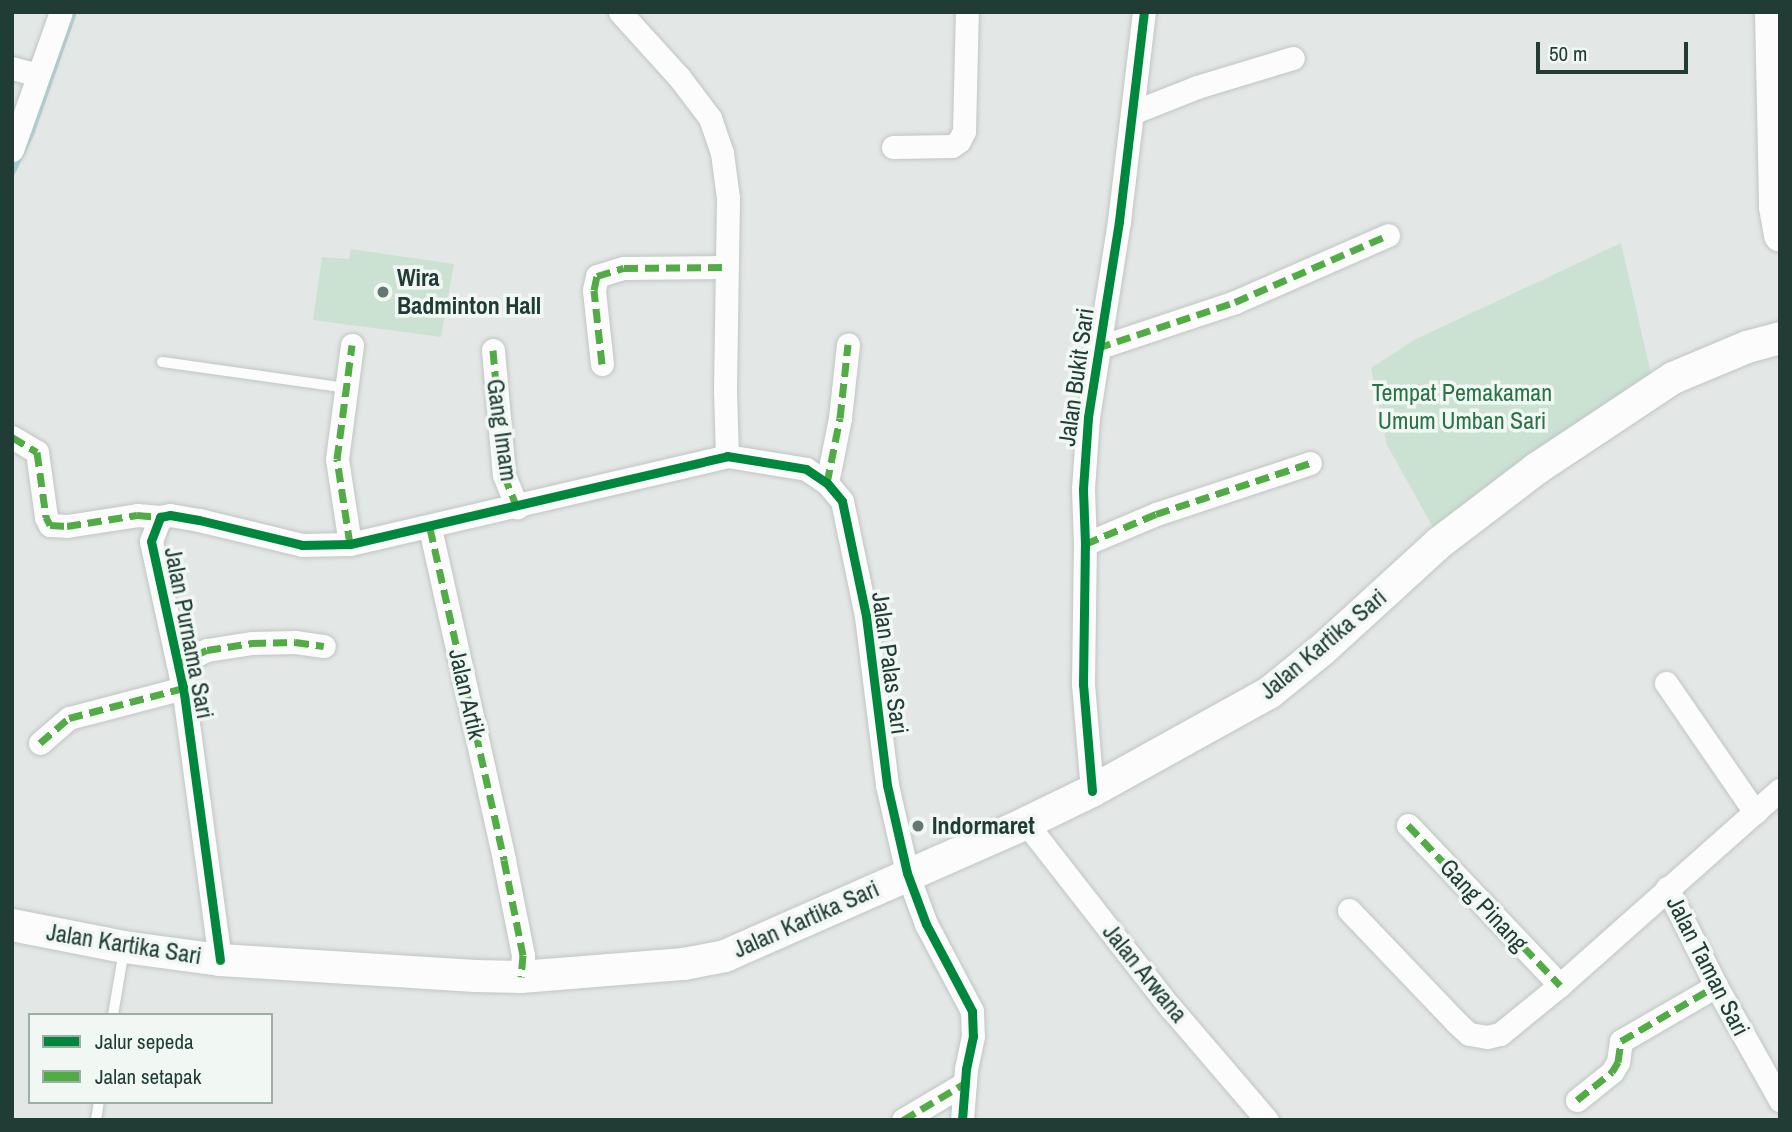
<!DOCTYPE html>
<style>
body{margin:0}
#map{position:relative;width:1792px;height:1132px;overflow:hidden;background:#e3e8e6;font-family:"Archivo Narrow",sans-serif}
div>[style]{position:absolute}
[style*='--x']{left:calc(var(--x)*1px);top:calc(var(--y)*1px);width:calc(var(--w)*1px);rotate:calc(var(--a)*1deg)}
.green>*{inset:0;background:#cbe2d3}
.stream>*{height:6px;margin:-3px;padding:0 3px;transform-origin:3px;border-radius:3px;background:#a2d0d8}
.roads{filter:drop-shadow(0 0 2px #c0c5c3) drop-shadow(0 0 2px #c0c5c3)}
.lane>*{height:10px;margin:-5px;padding:0 5px;transform-origin:5px;border-radius:5px;background:#fbfcfb}
.street>*{height:23px;margin:-11.5px;padding:0 11.5px;transform-origin:11.5px;border-radius:11.5px;background:#fbfcfb}
.secondary>*{height:32px;margin:-16px;padding:0 16px;transform-origin:16px;border-radius:16px;background:#fbfcfb}
.quiet>*{height:7px;margin-top:-3.5px;transform-origin:0;background:repeating-linear-gradient(90deg,#52ac45 0 14px,transparent 0 21px)}
.cycleway>*{height:9px;margin:-4.5px;padding:0 4.5px;transform-origin:4.5px;border-radius:4.5px;background:#00873e}
.dots>*{width:19px;height:19px;translate:-50% -50%;box-sizing:border-box;border:4px solid #f1f8f4;border-radius:50%}
span{translate:-50% -50%;white-space:nowrap;text-align:center;line-height:1.15;-webkit-text-stroke:7px #f1f8f4;paint-order:stroke}
.poi-label{font-size:24px;color:#203c35;font-weight:700}
.left{translate:0 -50%;text-align:left}
.street-label{font-size:24px;color:#203c35}
.park-label{font-size:24px;color:#2a7348}
.frame{position:absolute;inset:0;border:14px solid #203c35;pointer-events:none}
.legend{position:absolute;left:28px;top:1013px;width:245px;height:91px;box-sizing:border-box;background:#f1f8f4;border:2px solid #9dada8;margin:0;padding:9px 12px;list-style:none;font-size:21px;color:#203c35}
.legend li{display:flex;align-items:center;gap:14px;height:35px}
.legend b{width:35px;border:2px solid #9dada8}
.scale{position:absolute;left:1536px;top:42px;width:152px;height:32px;box-sizing:border-box;border:4px solid #203c35;border-top:0;padding-left:9px;font-size:21px;line-height:24px;white-space:nowrap;color:#203c35;-webkit-text-stroke:5px #f1f8f4;paint-order:stroke}
</style>
<div id="map">
<div class="green">
<i style="clip-path:polygon(1621px 243px,1651px 374px,1435px 531px,1387px 445px,1371px 368px,1414px 340px)"></i>
<i style="clip-path:polygon(351px 249px,454px 264px,441px 337px,313px 320px,322px 257px,349px 259px)"></i>
</div>
<div class="stream">
<i style="--x:12;--y:173;--w:43;--a:-64"></i>
<i style="--x:31;--y:134;--w:129;--a:-70.6"></i>
</div>
<div class="roads">
<div class="lane">
<i style="--x:162;--y:362;--w:186;--a:8"></i>
<i style="--x:113;--y:1015;--w:66;--a:-80.4"></i>
<i style="--x:96;--y:1120;--w:18;--a:-81"></i>
</div>
<div class="street">
<i style="--x:620;--y:12;--w:88;--a:47.8"></i>
<i style="--x:679;--y:77;--w:51;--a:52.9"></i>
<i style="--x:710;--y:118;--w:37;--a:71"></i>
<i style="--x:722;--y:153;--w:45;--a:82.4"></i>
<i style="--x:728;--y:198;--w:193;--a:90.9"></i>
<i style="--x:725;--y:391;--w:65;--a:88.2"></i>
<i style="--x:12;--y:68;--w:27;--a:15"></i>
<i style="--x:1134;--y:112;--w:68;--a:-21.6"></i>
<i style="--x:1197;--y:87;--w:100;--a:-16.8"></i>
<i style="--x:893;--y:147;--w:59;--a:-1"></i>
<i style="--x:952;--y:146;--w:9;--a:-36"></i>
<i style="--x:959;--y:141;--w:11;--a:-63"></i>
<i style="--x:964;--y:131;--w:119;--a:-88.6"></i>
<i style="--x:12;--y:150;--w:146;--a:-70.5"></i>
<i style="--x:1097;--y:348;--w:145;--a:-18.4"></i>
<i style="--x:1235;--y:302;--w:167;--a:-23.6"></i>
<i style="--x:493;--y:350;--w:125;--a:85"></i>
<i style="--x:504;--y:475;--w:35;--a:68"></i>
<i style="--x:602;--y:364;--w:74;--a:-96.2"></i>
<i style="--x:594;--y:290;--w:14;--a:-78"></i>
<i style="--x:597;--y:276;--w:28;--a:-17"></i>
<i style="--x:624;--y:268;--w:101;--a:-0.6"></i>
<i style="--x:12;--y:437;--w:29;--a:31"></i>
<i style="--x:37;--y:452;--w:66;--a:82.1"></i>
<i style="--x:46;--y:517;--w:9;--a:63"></i>
<i style="--x:50;--y:525;--w:17;--a:3"></i>
<i style="--x:67;--y:526;--w:71;--a:-8.9"></i>
<i style="--x:137;--y:515;--w:23;--a:5"></i>
<i style="--x:827;--y:483;--w:66;--a:-78.7"></i>
<i style="--x:840;--y:418;--w:74;--a:-83.8"></i>
<i style="--x:430;--y:528;--w:340;--a:77.4"></i>
<i style="--x:504;--y:860;--w:97;--a:78.7"></i>
<i style="--x:523;--y:955;--w:22;--a:95"></i>
<i style="--x:350;--y:544;--w:86;--a:-98.7"></i>
<i style="--x:337;--y:459;--w:115;--a:-82.5"></i>
<i style="--x:1085;--y:544;--w:77;--a:-22.9"></i>
<i style="--x:1156;--y:514;--w:162;--a:-18.3"></i>
<i style="--x:178;--y:664;--w:32;--a:-26"></i>
<i style="--x:207;--y:650;--w:46;--a:-8.8"></i>
<i style="--x:252;--y:643;--w:43;--a:-1.3"></i>
<i style="--x:295;--y:642;--w:29;--a:8"></i>
<i style="--x:1666;--y:683;--w:157;--a:55.4"></i>
<i style="--x:40;--y:743;--w:38;--a:-41"></i>
<i style="--x:69;--y:718;--w:118;--a:-14.7"></i>
<i style="--x:1092;--y:791;--w:107;--a:-94.8"></i>
<i style="--x:1083;--y:684;--w:140;--a:-89.2"></i>
<i style="--x:1085;--y:544;--w:55;--a:-92.1"></i>
<i style="--x:1083;--y:489;--w:72;--a:-86"></i>
<i style="--x:1088;--y:417;--w:198;--a:-81"></i>
<i style="--x:1119;--y:221;--w:210;--a:-83.2"></i>
<i style="--x:1026;--y:823;--w:234;--a:52"></i>
<i style="--x:1170;--y:1007;--w:149;--a:49.4"></i>
<i style="--x:1408;--y:825;--w:221;--a:46.5"></i>
<i style="--x:1667;--y:888;--w:110;--a:63.4"></i>
<i style="--x:1716;--y:986;--w:131;--a:60.7"></i>
<i style="--x:1349;--y:910;--w:156;--a:46.3"></i>
<i style="--x:1457;--y:1023;--w:16;--a:43"></i>
<i style="--x:1469;--y:1034;--w:18;--a:9"></i>
<i style="--x:1487;--y:1037;--w:13;--a:-13"></i>
<i style="--x:1500;--y:1034;--w:77;--a:-39.2"></i>
<i style="--x:1560;--y:985;--w:294;--a:-41.6"></i>
<i style="--x:220;--y:960;--w:275;--a:-97.7"></i>
<i style="--x:183;--y:688;--w:150;--a:-102.3"></i>
<i style="--x:151;--y:541;--w:26;--a:-69"></i>
<i style="--x:160;--y:517;--w:10;--a:-11"></i>
<i style="--x:170;--y:515;--w:29;--a:10"></i>
<i style="--x:199;--y:520;--w:106;--a:13.6"></i>
<i style="--x:302;--y:545;--w:48;--a:-1.2"></i>
<i style="--x:350;--y:544;--w:387;--a:-13.1"></i>
<i style="--x:727;--y:456;--w:80;--a:9.3"></i>
<i style="--x:806;--y:469;--w:25;--a:34"></i>
<i style="--x:827;--y:483;--w:23;--a:50"></i>
<i style="--x:842;--y:501;--w:117;--a:78.2"></i>
<i style="--x:866;--y:616;--w:170;--a:82.9"></i>
<i style="--x:887;--y:785;--w:90;--a:77.2"></i>
<i style="--x:907;--y:873;--w:54;--a:69.6"></i>
<i style="--x:926;--y:924;--w:98;--a:62.1"></i>
<i style="--x:972;--y:1011;--w:25;--a:88"></i>
<i style="--x:973;--y:1036;--w:34;--a:102"></i>
<i style="--x:966;--y:1069;--w:51;--a:94.5"></i>
<i style="--x:1577;--y:1100;--w:45;--a:-38.7"></i>
<i style="--x:1612;--y:1072;--w:12;--a:-59"></i>
<i style="--x:1618;--y:1062;--w:21;--a:-82"></i>
<i style="--x:1621;--y:1041;--w:110;--a:-30.1"></i>
<i style="--x:903;--y:1120;--w:72;--a:-30.8"></i>
</div>
<div class="secondary">
<i style="--x:1771;--y:12;--w:195;--a:88.8"></i>
<i style="--x:1775;--y:207;--w:29;--a:80"></i>
<i style="--x:12;--y:925;--w:114;--a:11.1"></i>
<i style="--x:124;--y:947;--w:97;--a:7.7"></i>
<i style="--x:220;--y:960;--w:256;--a:3.6"></i>
<i style="--x:476;--y:976;--w:45;--a:1.3"></i>
<i style="--x:521;--y:977;--w:164;--a:-4.6"></i>
<i style="--x:684;--y:964;--w:42;--a:-11"></i>
<i style="--x:725;--y:956;--w:329;--a:-23.8"></i>
<i style="--x:1026;--y:823;--w:73;--a:-25.9"></i>
<i style="--x:1092;--y:791;--w:202;--a:-29"></i>
<i style="--x:1269;--y:693;--w:68;--a:-39.1"></i>
<i style="--x:1322;--y:650;--w:159;--a:-42.4"></i>
<i style="--x:1439;--y:543;--w:122;--a:-37.3"></i>
<i style="--x:1536;--y:469;--w:164;--a:-33.6"></i>
<i style="--x:1673;--y:378;--w:80;--a:-22.7"></i>
<i style="--x:1747;--y:347;--w:34;--a:-15"></i>
</div>
</div>
<div class="quiet">
<i style="--x:1097;--y:348;--w:145;--a:-18.4"></i>
<i style="--x:1235;--y:302;--w:167;--a:-23.6"></i>
<i style="--x:493;--y:350;--w:125;--a:85"></i>
<i style="--x:504;--y:475;--w:35;--a:68"></i>
<i style="--x:602;--y:364;--w:74;--a:-96.2"></i>
<i style="--x:594;--y:290;--w:14;--a:-78"></i>
<i style="--x:597;--y:276;--w:28;--a:-17"></i>
<i style="--x:624;--y:268;--w:101;--a:-0.6"></i>
<i style="--x:12;--y:437;--w:29;--a:31"></i>
<i style="--x:37;--y:452;--w:66;--a:82.1"></i>
<i style="--x:46;--y:517;--w:9;--a:63"></i>
<i style="--x:50;--y:525;--w:17;--a:3"></i>
<i style="--x:67;--y:526;--w:71;--a:-8.9"></i>
<i style="--x:137;--y:515;--w:23;--a:5"></i>
<i style="--x:827;--y:483;--w:66;--a:-78.7"></i>
<i style="--x:840;--y:418;--w:74;--a:-83.8"></i>
<i style="--x:430;--y:528;--w:340;--a:77.4"></i>
<i style="--x:504;--y:860;--w:97;--a:78.7"></i>
<i style="--x:523;--y:955;--w:22;--a:95"></i>
<i style="--x:350;--y:544;--w:86;--a:-98.7"></i>
<i style="--x:337;--y:459;--w:115;--a:-82.5"></i>
<i style="--x:1085;--y:544;--w:77;--a:-22.9"></i>
<i style="--x:1156;--y:514;--w:162;--a:-18.3"></i>
<i style="--x:178;--y:664;--w:32;--a:-26"></i>
<i style="--x:207;--y:650;--w:46;--a:-8.8"></i>
<i style="--x:252;--y:643;--w:43;--a:-1.3"></i>
<i style="--x:295;--y:642;--w:29;--a:8"></i>
<i style="--x:40;--y:743;--w:38;--a:-41"></i>
<i style="--x:69;--y:718;--w:118;--a:-14.7"></i>
<i style="--x:1408;--y:825;--w:221;--a:46.5"></i>
<i style="--x:1577;--y:1100;--w:45;--a:-38.7"></i>
<i style="--x:1612;--y:1072;--w:12;--a:-59"></i>
<i style="--x:1618;--y:1062;--w:21;--a:-82"></i>
<i style="--x:1621;--y:1041;--w:110;--a:-30.1"></i>
<i style="--x:903;--y:1120;--w:72;--a:-30.8"></i>
</div>
<div class="cycleway">
<i style="--x:1092;--y:791;--w:107;--a:-94.8"></i>
<i style="--x:1083;--y:684;--w:140;--a:-89.2"></i>
<i style="--x:1085;--y:544;--w:55;--a:-92.1"></i>
<i style="--x:1083;--y:489;--w:72;--a:-86"></i>
<i style="--x:1088;--y:417;--w:198;--a:-81"></i>
<i style="--x:1119;--y:221;--w:210;--a:-83.2"></i>
<i style="--x:220;--y:960;--w:275;--a:-97.7"></i>
<i style="--x:183;--y:688;--w:150;--a:-102.3"></i>
<i style="--x:151;--y:541;--w:26;--a:-69"></i>
<i style="--x:160;--y:517;--w:10;--a:-11"></i>
<i style="--x:170;--y:515;--w:29;--a:10"></i>
<i style="--x:199;--y:520;--w:106;--a:13.6"></i>
<i style="--x:302;--y:545;--w:48;--a:-1.2"></i>
<i style="--x:350;--y:544;--w:387;--a:-13.1"></i>
<i style="--x:727;--y:456;--w:80;--a:9.3"></i>
<i style="--x:806;--y:469;--w:25;--a:34"></i>
<i style="--x:827;--y:483;--w:23;--a:50"></i>
<i style="--x:842;--y:501;--w:117;--a:78.2"></i>
<i style="--x:866;--y:616;--w:170;--a:82.9"></i>
<i style="--x:887;--y:785;--w:90;--a:77.2"></i>
<i style="--x:907;--y:873;--w:54;--a:69.6"></i>
<i style="--x:926;--y:924;--w:98;--a:62.1"></i>
<i style="--x:972;--y:1011;--w:25;--a:88"></i>
<i style="--x:973;--y:1036;--w:34;--a:102"></i>
<i style="--x:966;--y:1069;--w:51;--a:94.5"></i>
</div>
<div class="dots">
<i style="left:383px;top:292px;background:#647873"></i>
<i style="left:918px;top:826px;background:#647873"></i>
</div>
<div class="poi-label">
<span class="left" style="left:397px;top:292px">Wira<br>Badminton Hall</span>
<span class="left" style="left:932px;top:826px">Indormaret</span>
</div>
<div class="street-label">
<span style="left:1076px;top:377px;rotate:-82deg">Jalan Bukit Sari</span>
<span style="left:502px;top:430px;rotate:82deg">Gang Imam</span>
<span style="left:189px;top:633px;rotate:79deg">Jalan Purnama Sari</span>
<span style="left:1323px;top:644px;rotate:-40deg">Jalan Kartika Sari</span>
<span style="left:890px;top:663px;rotate:82deg">Jalan Palas Sari</span>
<span style="left:467px;top:694px;rotate:77deg">Jalan Artik</span>
<span style="left:1484px;top:905px;rotate:47deg">Gang Pinang</span>
<span style="left:806px;top:919px;rotate:-24deg">Jalan Kartika Sari</span>
<span style="left:124px;top:944px;rotate:9deg">Jalan Kartika Sari</span>
<span style="left:1708px;top:966px;rotate:63deg">Jalan Taman Sari</span>
<span style="left:1145px;top:973px;rotate:51deg">Jalan Arwana</span>
</div>
<div class="park-label">
<span style="left:1462px;top:407px">Tempat Pemakaman<br>Umum Umban Sari</span>
</div>
<div class="frame"></div>
<ul class="legend">
<li><b style="height:9px;background:#00873e"></b>Jalur sepeda</li>
<li><b style="height:9px;background:#52ac45"></b>Jalan setapak</li>
</ul>
<div class="scale">50 m</div>
</div>
